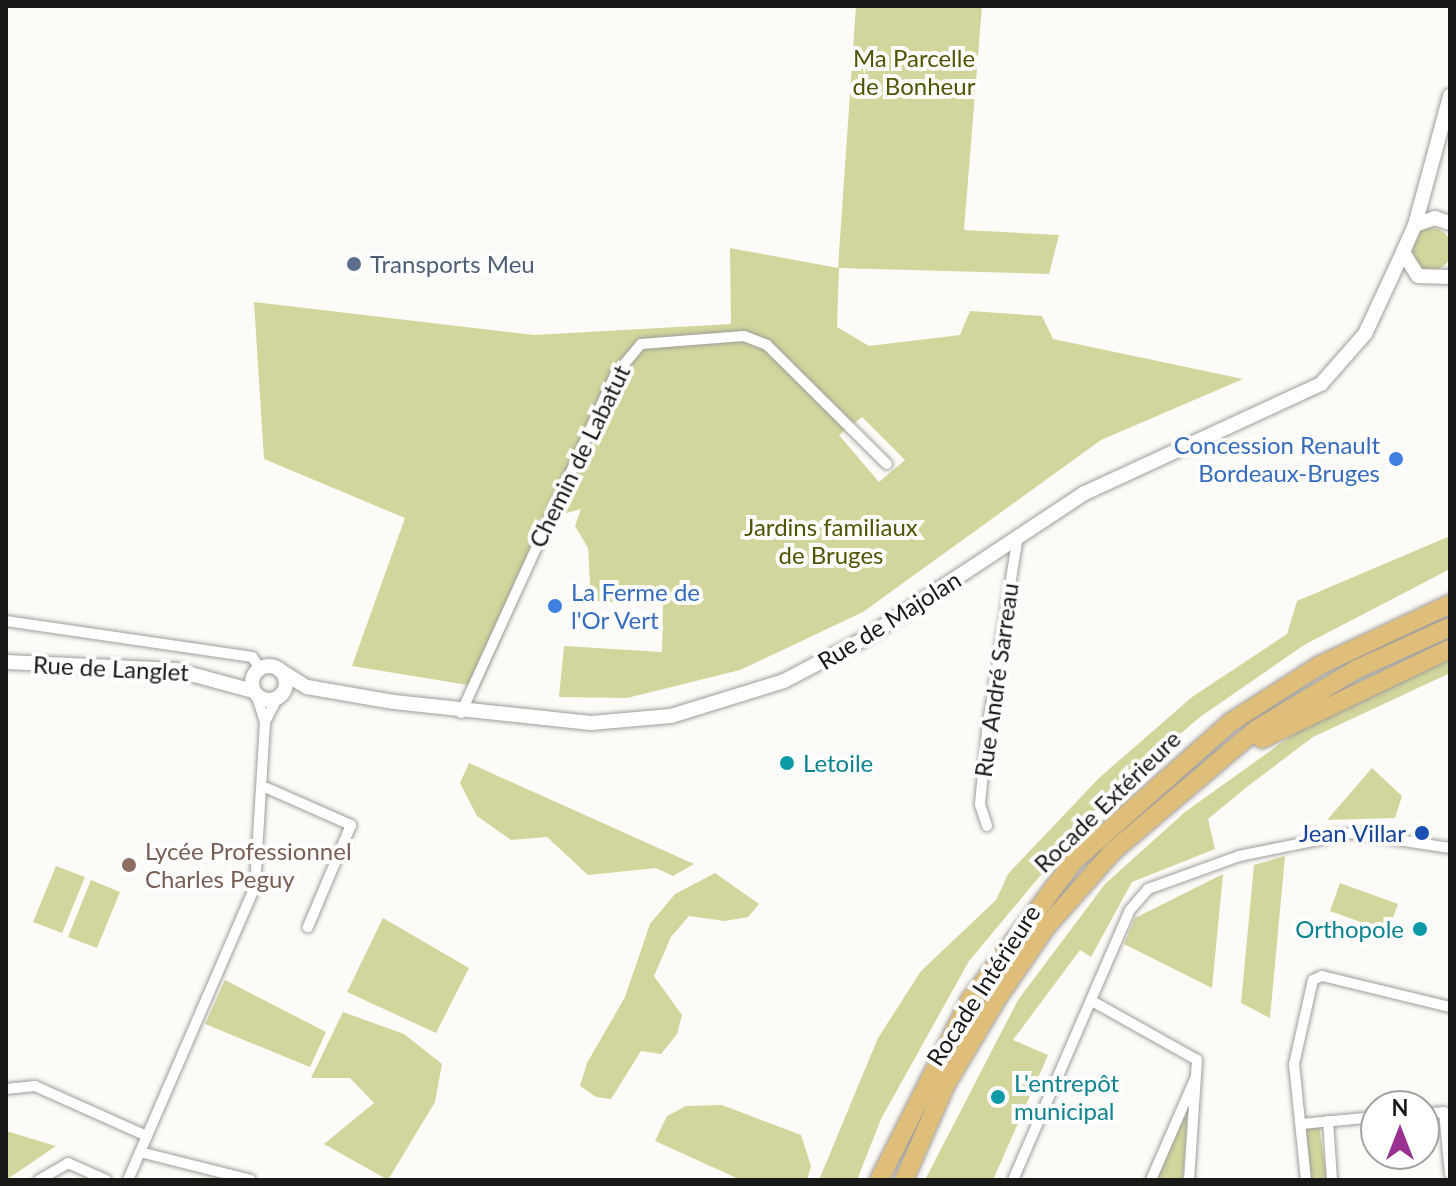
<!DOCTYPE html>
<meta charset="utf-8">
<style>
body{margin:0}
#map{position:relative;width:1456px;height:1186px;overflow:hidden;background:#fdfbf7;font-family:Lato,sans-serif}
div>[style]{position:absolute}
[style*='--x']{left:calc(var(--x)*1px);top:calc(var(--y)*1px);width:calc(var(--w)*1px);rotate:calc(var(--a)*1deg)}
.green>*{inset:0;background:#d2d69c}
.round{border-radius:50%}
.roads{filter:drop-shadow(0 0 2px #a09e9a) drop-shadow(0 0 2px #a09e9a)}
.street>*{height:10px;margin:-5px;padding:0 5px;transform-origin:5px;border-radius:5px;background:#fff}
.secondary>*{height:14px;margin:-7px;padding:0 7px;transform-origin:7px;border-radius:7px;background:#fff}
.secondary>.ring{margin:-7px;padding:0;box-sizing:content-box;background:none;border:14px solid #fff;border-radius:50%}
.highway>*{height:18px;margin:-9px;padding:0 9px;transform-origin:9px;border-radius:9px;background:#dfbe7a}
.dots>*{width:22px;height:22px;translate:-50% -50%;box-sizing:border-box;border:4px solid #fff;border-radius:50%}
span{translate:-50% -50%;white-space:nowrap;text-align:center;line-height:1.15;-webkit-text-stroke:8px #fff;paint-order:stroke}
.park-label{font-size:24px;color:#515305}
.service-label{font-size:24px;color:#4e5e75}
.left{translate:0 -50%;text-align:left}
.shop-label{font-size:24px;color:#366cbe}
.right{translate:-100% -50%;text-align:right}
.street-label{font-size:24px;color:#181817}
.culture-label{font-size:24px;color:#0d838f}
.transit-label{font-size:24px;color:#164399}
.education-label{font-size:24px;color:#785e54}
.frame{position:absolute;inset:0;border:8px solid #181817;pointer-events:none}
.north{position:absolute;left:1360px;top:1090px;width:80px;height:80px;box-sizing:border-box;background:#fff;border:2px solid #a3a3a2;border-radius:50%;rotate:0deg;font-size:22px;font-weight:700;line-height:32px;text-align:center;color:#181817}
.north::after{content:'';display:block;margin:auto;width:28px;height:36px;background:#9a3092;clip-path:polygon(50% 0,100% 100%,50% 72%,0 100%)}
</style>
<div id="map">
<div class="green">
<i style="clip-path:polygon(evenodd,856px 6px,982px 6px,964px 230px,1059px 235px,1049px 274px,839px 268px,837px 327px,869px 346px,960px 335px,970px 311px,1042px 316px,1053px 339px,1243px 379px,1101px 440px,863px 612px,740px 670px,627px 698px,559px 697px,564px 646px,662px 652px,663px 605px,591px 601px,588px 548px,575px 526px,581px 509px,556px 516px,480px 687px,352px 666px,405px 518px,264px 459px,254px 302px,534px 335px,731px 324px,730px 248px,838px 268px,856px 6px,862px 417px,905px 460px,879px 482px,839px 435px,862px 417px)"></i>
<i class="round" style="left:1410px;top:228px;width:42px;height:42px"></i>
<i style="clip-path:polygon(1450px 536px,1450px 569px,1304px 645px,1200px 717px,1106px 797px,969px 961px,881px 1119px,857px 1180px,819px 1180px,878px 1038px,921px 971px,996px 900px,1008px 874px,1099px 778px,1192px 697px,1287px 634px,1297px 601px)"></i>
<i style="clip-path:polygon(1450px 657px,1450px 673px,1313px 737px,1248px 786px,1208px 819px,1215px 849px,1132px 882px,1091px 957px,1080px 950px,1013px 1040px,1048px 1055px,993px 1180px,925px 1180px,1018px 1000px,1105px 884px,1185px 812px,1312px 721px)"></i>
<i style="clip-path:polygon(469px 763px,694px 864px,673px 876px,656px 868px,588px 875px,547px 837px,511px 840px,477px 816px,460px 783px)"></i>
<i style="clip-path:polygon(1372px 768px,1402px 796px,1395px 818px,1327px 820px)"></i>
<i style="clip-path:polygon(1285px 856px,1270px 1018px,1241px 1003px,1254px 865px)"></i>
<i style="clip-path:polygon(56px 866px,85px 877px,62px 933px,33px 922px)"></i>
<i style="clip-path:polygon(715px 873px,759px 904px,748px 917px,725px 921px,689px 916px,671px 937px,654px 976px,682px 1015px,677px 1034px,661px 1054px,641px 1051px,611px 1099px,596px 1097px,580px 1086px,587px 1063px,625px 997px,650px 924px,675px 894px)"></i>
<i style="clip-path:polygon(1223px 874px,1212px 988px,1124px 944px,1135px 918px)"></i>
<i style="clip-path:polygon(91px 880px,120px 892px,97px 948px,68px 937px)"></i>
<i style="clip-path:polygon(1340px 883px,1398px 904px,1388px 932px,1330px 911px)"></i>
<i style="clip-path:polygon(383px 918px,469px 968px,436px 1033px,347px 992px)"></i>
<i style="clip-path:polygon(225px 980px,326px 1032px,310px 1067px,205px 1024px)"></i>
<i style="clip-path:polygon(343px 1012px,404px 1034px,442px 1064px,435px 1102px,388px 1180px,324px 1144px,374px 1103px,350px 1078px,311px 1078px)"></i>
<i style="clip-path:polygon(722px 1105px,801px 1135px,811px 1166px,807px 1180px,741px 1180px,655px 1141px,667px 1116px,686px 1106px)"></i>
<i style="clip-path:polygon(1187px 1118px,1183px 1180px,1156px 1180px,1183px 1119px)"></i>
<i style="clip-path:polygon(1319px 1125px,1327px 1180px,1308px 1180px,1306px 1130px)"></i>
<i style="clip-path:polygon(6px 1131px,56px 1146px,6px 1180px)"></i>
</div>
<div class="roads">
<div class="street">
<i style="--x:6;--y:621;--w:249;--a:8.3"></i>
<i style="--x:252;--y:657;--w:14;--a:54"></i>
<i style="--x:256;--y:694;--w:29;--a:72"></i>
<i style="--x:265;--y:722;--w:28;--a:-63"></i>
<i style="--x:461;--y:713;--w:371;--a:-65.5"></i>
<i style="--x:615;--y:375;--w:40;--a:-50"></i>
<i style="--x:641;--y:344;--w:103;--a:-4.4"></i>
<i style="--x:744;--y:336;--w:25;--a:21"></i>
<i style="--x:767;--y:345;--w:169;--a:44.8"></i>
<i style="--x:267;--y:788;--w:92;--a:23.8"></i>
<i style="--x:351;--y:825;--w:111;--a:112.9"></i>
<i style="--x:987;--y:826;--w:23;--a:-108"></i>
<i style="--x:980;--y:804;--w:73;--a:-84.5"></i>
<i style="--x:987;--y:731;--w:198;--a:-81"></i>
<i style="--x:1092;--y:1001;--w:120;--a:29.3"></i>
<i style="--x:1197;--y:1060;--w:120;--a:93.8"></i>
<i style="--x:6;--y:1089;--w:29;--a:-6"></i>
<i style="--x:35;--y:1086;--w:123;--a:24.1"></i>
<i style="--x:1424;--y:1114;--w:20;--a:-6"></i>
<i style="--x:1444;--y:1112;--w:62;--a:84.5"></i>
<i style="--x:1328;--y:1121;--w:59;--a:86.1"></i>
<i style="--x:1301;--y:1124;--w:75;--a:-5.3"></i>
<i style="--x:140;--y:1152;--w:114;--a:14.2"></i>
<i style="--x:39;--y:1180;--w:34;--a:-30"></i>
<i style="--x:68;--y:1163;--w:42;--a:24.1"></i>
<i style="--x:128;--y:1180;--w:320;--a:-66.6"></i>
<i style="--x:255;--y:886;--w:164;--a:-86.5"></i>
<i style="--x:1013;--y:1180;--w:294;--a:-66.6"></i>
<i style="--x:1130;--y:910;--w:28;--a:-49"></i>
<i style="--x:1148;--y:889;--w:97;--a:-19.9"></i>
<i style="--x:1239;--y:856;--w:115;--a:-11.5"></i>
<i style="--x:1352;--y:833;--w:99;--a:8.7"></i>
<i style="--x:1151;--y:1180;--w:110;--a:-66.5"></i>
<i style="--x:1306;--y:1180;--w:117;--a:-95.9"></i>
<i style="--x:1294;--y:1064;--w:86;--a:-77.3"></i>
<i style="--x:1313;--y:980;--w:10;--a:-24"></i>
<i style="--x:1322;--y:976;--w:132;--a:13.6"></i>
</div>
<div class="secondary">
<i style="--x:1450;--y:223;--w:16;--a:-162"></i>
<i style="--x:1435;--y:218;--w:21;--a:161"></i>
<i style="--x:1415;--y:225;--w:30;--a:114"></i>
<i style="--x:1403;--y:252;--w:28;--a:58"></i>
<i style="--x:1418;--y:276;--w:32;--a:2"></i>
<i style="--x:1415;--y:225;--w:134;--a:-74.8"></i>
<i style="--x:6;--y:662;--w:170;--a:2.7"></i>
<i style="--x:176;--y:670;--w:80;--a:15.3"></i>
<i class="ring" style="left:252px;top:666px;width:20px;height:20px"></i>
<i style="--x:281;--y:671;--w:31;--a:32"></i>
<i style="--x:307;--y:687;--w:88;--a:9.8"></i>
<i style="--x:394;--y:702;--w:198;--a:6.1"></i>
<i style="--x:591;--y:723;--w:80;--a:-5"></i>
<i style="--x:671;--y:716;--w:118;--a:-17.2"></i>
<i style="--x:784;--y:681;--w:90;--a:-27.7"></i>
<i style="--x:864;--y:639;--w:265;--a:-33.5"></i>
<i style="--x:1085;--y:493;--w:260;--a:-24.8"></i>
<i style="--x:1321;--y:384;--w:67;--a:-48.7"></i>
<i style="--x:1365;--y:334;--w:90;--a:-65.1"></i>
</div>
<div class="highway">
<i style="--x:1262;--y:739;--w:208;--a:-25.6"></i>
<i style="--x:879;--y:1180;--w:202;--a:-63.2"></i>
<i style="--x:970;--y:1000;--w:174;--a:-53.2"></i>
<i style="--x:1074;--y:861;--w:210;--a:-41.5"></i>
<i style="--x:1231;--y:722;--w:106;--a:-32.6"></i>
<i style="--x:1320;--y:665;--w:144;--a:-25.1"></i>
<i style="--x:904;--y:1180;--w:105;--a:-66.4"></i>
<i style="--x:946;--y:1084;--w:98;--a:-59.2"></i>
<i style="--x:996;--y:1000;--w:88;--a:-55.6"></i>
<i style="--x:1046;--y:927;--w:101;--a:-48.6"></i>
<i style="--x:1113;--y:851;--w:189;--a:-40.3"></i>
<i style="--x:1257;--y:729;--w:117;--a:-31"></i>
<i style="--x:1357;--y:669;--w:102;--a:-24.3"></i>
</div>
</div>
<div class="dots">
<i style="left:354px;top:264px;background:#5c6f8a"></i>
<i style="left:1396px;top:459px;background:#3f7fe0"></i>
<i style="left:555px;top:606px;background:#3f7fe0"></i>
<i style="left:787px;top:763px;background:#0f9aa8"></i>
<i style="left:1422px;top:833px;background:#1a4fb4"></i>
<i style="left:129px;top:865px;background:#8d6e63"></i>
<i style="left:1420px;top:929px;background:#0f9aa8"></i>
<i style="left:998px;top:1097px;background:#0f9aa8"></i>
</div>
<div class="park-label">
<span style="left:914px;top:72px">Ma Parcelle<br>de Bonheur</span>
<span style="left:831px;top:541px">Jardins familiaux<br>de Bruges</span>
</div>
<div class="service-label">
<span class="left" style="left:370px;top:264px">Transports Meu</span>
</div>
<div class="shop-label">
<span class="right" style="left:1380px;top:459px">Concession Renault<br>Bordeaux-Bruges</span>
<span class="left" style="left:571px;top:606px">La Ferme de<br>l'Or Vert</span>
</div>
<div class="street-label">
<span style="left:579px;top:456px;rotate:-64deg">Chemin de Labatut</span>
<span style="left:889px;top:620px;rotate:-32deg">Rue de Majolan</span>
<span style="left:111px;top:668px;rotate:3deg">Rue de Langlet</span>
<span style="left:996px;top:680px;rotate:-82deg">Rue André Sarreau</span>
<span style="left:1107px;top:801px;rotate:-44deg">Rocade Extérieure</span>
<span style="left:983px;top:985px;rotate:-57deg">Rocade Intérieure</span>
</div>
<div class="culture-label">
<span class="left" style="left:803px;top:763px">Letoile</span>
<span class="right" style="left:1404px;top:929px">Orthopole</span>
<span class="left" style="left:1014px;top:1097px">L'entrepôt<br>municipal</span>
</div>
<div class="transit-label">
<span class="right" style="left:1406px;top:833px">Jean Villar</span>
</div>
<div class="education-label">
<span class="left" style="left:145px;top:865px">Lycée Professionnel<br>Charles Peguy</span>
</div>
<div class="frame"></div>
<div class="north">N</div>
</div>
